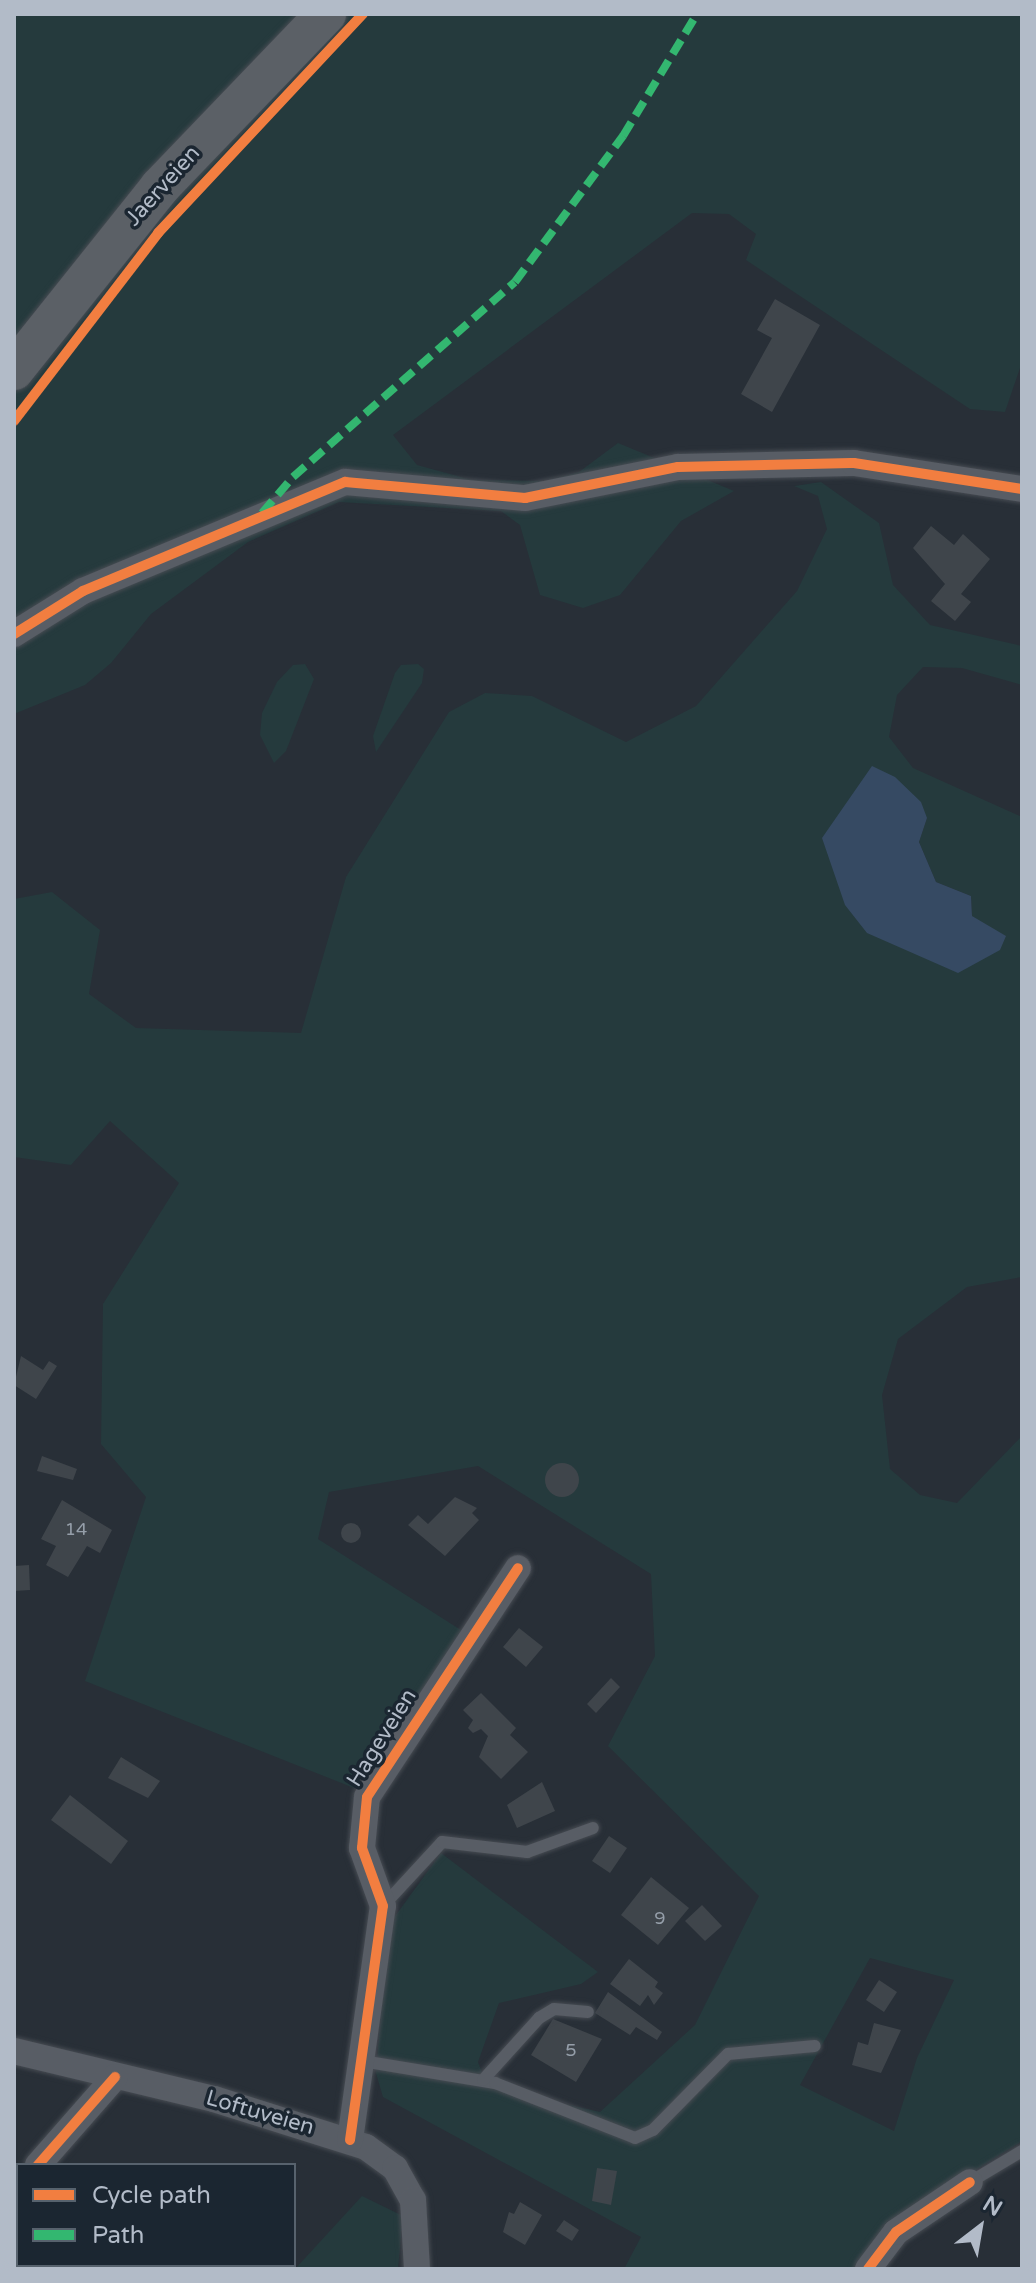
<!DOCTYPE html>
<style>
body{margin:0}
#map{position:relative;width:1036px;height:2283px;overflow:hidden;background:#282f37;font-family:"Varela Round",sans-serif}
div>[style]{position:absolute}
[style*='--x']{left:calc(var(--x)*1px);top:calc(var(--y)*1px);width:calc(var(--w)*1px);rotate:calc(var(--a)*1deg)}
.green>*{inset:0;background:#253a3d}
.water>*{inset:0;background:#364a63}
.building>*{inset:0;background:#3f454b}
.round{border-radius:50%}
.roads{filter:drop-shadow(0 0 2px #464b52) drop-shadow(0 0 2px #464b52)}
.service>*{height:12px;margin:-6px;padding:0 6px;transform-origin:6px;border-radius:6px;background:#585d65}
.minor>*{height:26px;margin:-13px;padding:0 13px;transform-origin:13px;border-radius:13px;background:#585d65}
.primary>*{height:40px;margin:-20px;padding:0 20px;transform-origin:20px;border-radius:20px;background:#5b6066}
.quiet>*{height:8px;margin-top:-4px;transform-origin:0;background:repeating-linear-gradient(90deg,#33b770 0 16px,transparent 0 24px)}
.cycleway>*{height:10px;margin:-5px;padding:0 5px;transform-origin:5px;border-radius:5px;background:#f27e40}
span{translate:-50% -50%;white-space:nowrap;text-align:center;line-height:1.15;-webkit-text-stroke:7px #1b2631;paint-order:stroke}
.number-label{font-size:18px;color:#959ea9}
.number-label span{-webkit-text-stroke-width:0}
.street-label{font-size:22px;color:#b2bbc8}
.frame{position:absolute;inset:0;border:16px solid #b2bbc8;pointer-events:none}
.legend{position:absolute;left:16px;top:2163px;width:280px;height:104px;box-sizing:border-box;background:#1b2631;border:2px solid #57626d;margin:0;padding:10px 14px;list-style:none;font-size:24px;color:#b2bbc8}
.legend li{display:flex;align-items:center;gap:16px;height:40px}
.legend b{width:40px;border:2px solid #57626d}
.north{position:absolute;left:940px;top:2187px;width:80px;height:80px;-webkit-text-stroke:6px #1b2631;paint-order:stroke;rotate:31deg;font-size:22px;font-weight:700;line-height:32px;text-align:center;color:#b2bbc8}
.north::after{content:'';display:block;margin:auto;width:28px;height:36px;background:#b2bbc8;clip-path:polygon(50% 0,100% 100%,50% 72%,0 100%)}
</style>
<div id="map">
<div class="green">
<i style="clip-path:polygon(14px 14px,1022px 14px,1022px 362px,1005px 412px,970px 409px,746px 260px,756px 234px,729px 214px,692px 213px,393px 435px,417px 465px,472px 480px,545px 481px,579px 472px,618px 443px,734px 491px,681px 521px,620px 595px,583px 608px,540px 595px,520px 525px,501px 511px,339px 502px,248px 542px,151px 614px,111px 663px,85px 685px,14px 714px)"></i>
<i style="clip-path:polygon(evenodd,821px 482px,879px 523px,893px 585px,930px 625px,1022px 646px,1022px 685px,962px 668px,923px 667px,897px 695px,889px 737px,913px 768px,1022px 817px,1022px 1277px,967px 1287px,898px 1339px,882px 1395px,890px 1469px,920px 1495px,957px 1503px,1022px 1436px,1022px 2141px,887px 2225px,853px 2269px,624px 2269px,641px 2237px,383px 2097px,376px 2073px,388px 1926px,441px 1853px,598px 1972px,581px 1984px,499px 2003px,478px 2062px,487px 2086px,600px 2112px,695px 2025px,759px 1896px,608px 1746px,655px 1656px,651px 1574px,478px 1466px,329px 1492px,318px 1539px,464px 1632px,354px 1788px,85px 1681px,146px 1497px,101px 1444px,103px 1304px,179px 1183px,110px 1121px,71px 1165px,14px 1157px,14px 899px,52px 892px,100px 930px,89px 994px,136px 1028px,301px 1033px,346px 877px,449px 712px,485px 693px,532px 696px,626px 742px,696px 706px,797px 591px,827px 529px,818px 496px,794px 486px,821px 482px,927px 818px,919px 842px,936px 882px,971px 896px,972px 916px,985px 926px,822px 838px,927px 818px,821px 482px,870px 1958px,954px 1980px,917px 2058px,894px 2131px,800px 2085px,870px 1958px)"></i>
<i style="clip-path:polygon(305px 664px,314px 679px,286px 751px,274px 763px,260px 735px,262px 713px,277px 682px,293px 665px)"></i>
<i style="clip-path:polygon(418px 664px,424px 669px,422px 683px,376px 752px,373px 736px,395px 673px,401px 665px)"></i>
<i style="clip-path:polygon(362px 2196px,403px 2216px,398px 2269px,295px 2269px)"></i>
</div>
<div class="water">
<i style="clip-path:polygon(872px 766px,895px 777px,921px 802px,927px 818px,919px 842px,936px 882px,971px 896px,972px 916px,1006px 936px,1000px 950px,958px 973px,867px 933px,845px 905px,822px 838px)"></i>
</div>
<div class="building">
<i style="clip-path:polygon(775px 299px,820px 325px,772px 412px,741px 394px,772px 338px,757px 330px)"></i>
<i style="clip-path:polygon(931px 526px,954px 545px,963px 534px,990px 559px,961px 594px,971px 602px,955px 621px,931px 601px,945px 584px,913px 548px)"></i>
<i style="clip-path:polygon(21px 1356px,43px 1370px,49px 1361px,57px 1366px,36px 1399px,14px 1385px)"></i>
<i style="clip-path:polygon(42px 1456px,77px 1469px,73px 1480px,37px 1471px)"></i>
<i class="round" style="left:545px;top:1463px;width:34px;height:34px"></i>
<i style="clip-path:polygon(455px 1497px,477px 1508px,472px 1513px,479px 1520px,445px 1556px,408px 1525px,418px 1515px,428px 1524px)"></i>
<i style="clip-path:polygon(62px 1500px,112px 1530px,100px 1553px,87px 1546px,68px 1577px,46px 1565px,56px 1546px,41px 1539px)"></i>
<i class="round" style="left:341px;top:1523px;width:20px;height:20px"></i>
<i style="clip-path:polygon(29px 1565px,30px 1590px,14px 1591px,14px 1566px)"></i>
<i style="clip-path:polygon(519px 1628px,543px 1647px,526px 1667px,503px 1647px)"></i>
<i style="clip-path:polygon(611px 1678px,620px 1687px,596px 1713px,587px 1704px)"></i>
<i style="clip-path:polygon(481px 1693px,516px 1728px,510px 1735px,528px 1752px,501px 1779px,479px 1757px,488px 1736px,481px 1729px,473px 1733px,468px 1728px,473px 1720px,463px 1710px)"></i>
<i style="clip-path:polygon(121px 1757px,160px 1781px,148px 1798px,108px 1778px)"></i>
<i style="clip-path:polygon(542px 1782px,555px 1811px,517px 1828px,507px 1805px)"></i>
<i style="clip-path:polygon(70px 1795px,128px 1841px,111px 1864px,51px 1820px)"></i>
<i style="clip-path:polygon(609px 1836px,627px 1848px,610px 1873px,592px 1861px)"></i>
<i style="clip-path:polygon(651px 1877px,689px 1908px,658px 1945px,621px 1915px)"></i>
<i style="clip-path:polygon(702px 1905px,722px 1926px,705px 1941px,685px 1921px)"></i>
<i style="clip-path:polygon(629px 1959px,658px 1982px,655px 1987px,663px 1993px,654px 2005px,648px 1995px,640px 2006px,610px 1984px)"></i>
<i style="clip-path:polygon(879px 1980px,897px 1992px,884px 2012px,866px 2000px)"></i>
<i style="clip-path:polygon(608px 1992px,662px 2032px,657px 2040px,636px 2027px,630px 2035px,595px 2013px)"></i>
<i style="clip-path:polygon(553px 2019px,602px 2039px,576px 2082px,531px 2055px)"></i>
<i style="clip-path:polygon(874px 2023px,901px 2030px,881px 2073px,852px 2065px,858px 2042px,868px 2045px)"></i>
<i style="clip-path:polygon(597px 2168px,617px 2171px,611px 2205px,592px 2201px)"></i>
<i style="clip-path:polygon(520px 2202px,542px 2215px,525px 2245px,503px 2232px,509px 2212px,514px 2214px)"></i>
<i style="clip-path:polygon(564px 2220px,579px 2230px,572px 2241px,556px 2231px)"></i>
</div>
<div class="roads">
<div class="service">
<i style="--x:383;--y:1906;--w:87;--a:-47.3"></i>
<i style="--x:442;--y:1842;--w:86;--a:6.7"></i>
<i style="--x:527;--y:1852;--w:70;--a:-20"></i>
<i style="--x:362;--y:2061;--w:135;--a:9.4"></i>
<i style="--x:495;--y:2083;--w:150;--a:21.4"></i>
<i style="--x:635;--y:2138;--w:20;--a:-24"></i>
<i style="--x:653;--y:2130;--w:107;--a:-45.4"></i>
<i style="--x:728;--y:2054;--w:87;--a:-5.3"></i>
<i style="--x:483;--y:2080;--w:84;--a:-47.9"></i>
<i style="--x:539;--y:2018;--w:17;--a:-31"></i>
<i style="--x:554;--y:2009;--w:34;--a:5"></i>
<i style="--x:970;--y:2182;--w:61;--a:-30.8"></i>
</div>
<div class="minor">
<i style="--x:14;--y:634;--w:81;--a:-31.9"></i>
<i style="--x:83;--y:591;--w:284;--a:-22.6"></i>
<i style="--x:345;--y:482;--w:181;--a:5.1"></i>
<i style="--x:525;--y:498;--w:156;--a:-11.5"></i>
<i style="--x:678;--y:467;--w:176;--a:-1.3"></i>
<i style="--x:854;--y:463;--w:170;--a:8.8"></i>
<i style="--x:14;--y:2051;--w:206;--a:13.5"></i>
<i style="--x:214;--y:2099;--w:159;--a:17.5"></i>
<i style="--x:366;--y:2147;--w:36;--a:36"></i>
<i style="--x:395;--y:2168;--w:37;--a:61"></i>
<i style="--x:413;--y:2200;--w:69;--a:86.7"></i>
<i style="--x:350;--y:2140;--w:236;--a:-82"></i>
<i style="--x:383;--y:1906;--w:62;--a:-109.9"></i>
<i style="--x:362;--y:1848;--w:51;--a:-84.4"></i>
<i style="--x:367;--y:1797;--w:274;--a:-56.6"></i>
<i style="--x:38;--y:2165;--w:117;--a:-48.8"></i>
<i style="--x:14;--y:2191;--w:6;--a:-45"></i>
<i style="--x:868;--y:2269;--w:46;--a:-52.9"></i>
<i style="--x:896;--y:2232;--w:89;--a:-34"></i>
</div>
<div class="primary">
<i style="--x:14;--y:370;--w:234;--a:-51.4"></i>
<i style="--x:160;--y:187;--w:240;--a:-46.2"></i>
</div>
</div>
<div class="quiet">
<i style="--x:262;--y:513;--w:48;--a:-49.3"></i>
<i style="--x:293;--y:477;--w:295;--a:-41.3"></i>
<i style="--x:515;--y:282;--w:182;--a:-53.5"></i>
<i style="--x:623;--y:136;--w:143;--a:-58.8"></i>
</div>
<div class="cycleway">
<i style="--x:14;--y:421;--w:237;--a:-52.5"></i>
<i style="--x:158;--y:233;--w:300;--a:-46.9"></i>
<i style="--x:14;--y:634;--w:81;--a:-31.9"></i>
<i style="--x:83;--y:591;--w:284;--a:-22.6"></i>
<i style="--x:345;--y:482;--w:181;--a:5.1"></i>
<i style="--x:525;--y:498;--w:156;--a:-11.5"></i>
<i style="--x:678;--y:467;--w:176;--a:-1.3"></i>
<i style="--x:854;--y:463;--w:170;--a:8.8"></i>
<i style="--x:350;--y:2140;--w:236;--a:-82"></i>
<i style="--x:383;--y:1906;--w:62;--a:-109.9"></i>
<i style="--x:362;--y:1848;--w:51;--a:-84.4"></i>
<i style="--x:367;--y:1797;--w:274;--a:-56.6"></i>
<i style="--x:38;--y:2165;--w:117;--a:-48.8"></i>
<i style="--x:868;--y:2269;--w:46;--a:-52.9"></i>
<i style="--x:896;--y:2232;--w:89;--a:-34"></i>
</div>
<div class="number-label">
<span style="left:76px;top:1529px">14</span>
<span style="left:660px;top:1918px">9</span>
<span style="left:571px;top:2050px">5</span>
</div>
<div class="street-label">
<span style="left:163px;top:186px;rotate:-48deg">Jaerveien</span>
<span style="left:382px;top:1738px;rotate:-58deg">Hageveien</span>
<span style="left:260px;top:2113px;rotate:16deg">Loftuveien</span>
</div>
<div class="frame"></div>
<ul class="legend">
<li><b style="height:10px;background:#f27e40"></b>Cycle path</li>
<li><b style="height:10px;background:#33b770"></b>Path</li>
</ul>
<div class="north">N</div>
</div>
